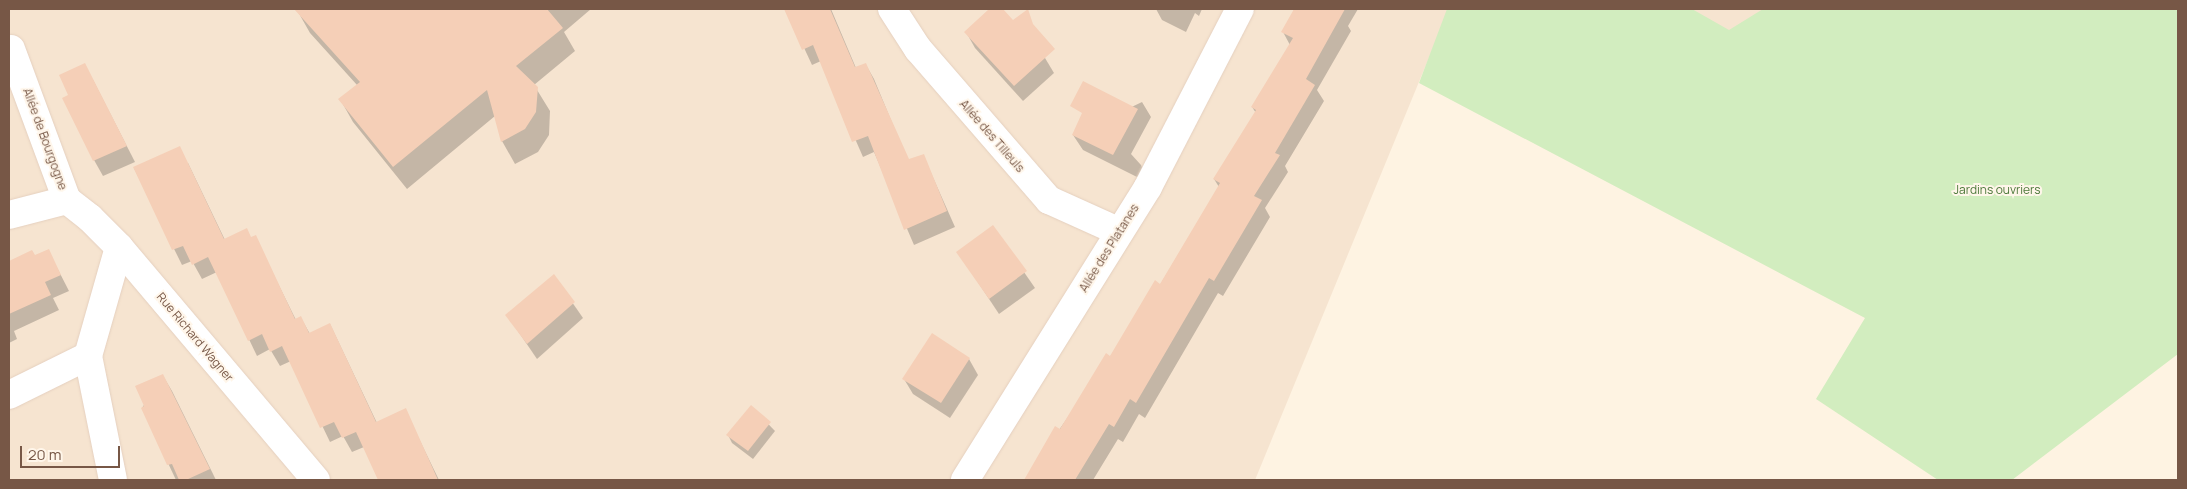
<!DOCTYPE html>
<meta charset="utf-8">
<style>
body{margin:0}
#map{position:relative;width:2187px;height:489px;overflow:hidden;background:#fef3e2;font-family:Manrope,sans-serif}
div>[style]{position:absolute}
[style*='--x']{left:calc(var(--x)*1px);top:calc(var(--y)*1px);width:calc(var(--w)*1px);rotate:calc(var(--a)*1deg)}
.residential>*{inset:0;background:#f6e4d0}
.green>*{inset:0;background:#d2edbf}
.shadow>*{inset:0;background:#0003}
.building>*{inset:0;background:#f5cfb7}
.roads{filter:drop-shadow(0 0 1px #e5d0bf) drop-shadow(0 0 1px #e5d0bf)}
.street>*{height:28px;margin:-14px;padding:0 14px;transform-origin:14px;border-radius:14px;background:#fff}
span{translate:-50% -50%;white-space:nowrap;text-align:center;line-height:1.15;-webkit-text-stroke:4px #fff6ea;paint-order:stroke}
.street-label{font-size:12px;color:#775746}
.park-label{font-size:12px;color:#4e793b}
.frame{position:absolute;inset:0;border:10px solid #775746;pointer-events:none}
.scale{position:absolute;left:20px;top:446px;width:100px;height:22px;box-sizing:border-box;border:2px solid #775746;border-top:0;padding-left:6px;font-size:15px;line-height:18px;white-space:nowrap;color:#775746;-webkit-text-stroke:4px #fff6ea;paint-order:stroke}
</style>
<div id="map">
<div class="residential">
<i style="clip-path:polygon(9px 9px,1449px 9px,1255px 480px,9px 480px)"></i>
<i style="clip-path:polygon(1644px 9px,1787px 9px,1720px 53px)"></i>
</div>
<div class="green">
<i style="clip-path:polygon(1447px 9px,1692px 9px,1729px 30px,1763px 9px,2178px 9px,2178px 354px,2012px 480px,1938px 480px,1816px 399px,1865px 318px,1419px 83px)"></i>
</div>
<div class="shadow">
<i style="clip-path:polygon(299px 9px,591px 9px,564px 32px,575px 51px,534px 85px,550px 111px,549px 135px,538px 152px,515px 164px,502px 141px,495px 116px,407px 189px,353px 122px,340px 99px,357px 85px,310px 33px,297px 10px)"></i>
<i style="clip-path:polygon(786px 9px,831px 9px,856px 68px,866px 65px,874px 79px,910px 166px,923px 155px,955px 227px,914px 245px,874px 152px,863px 157px,821px 61px,812px 65px)"></i>
<i style="clip-path:polygon(991px 9px,1001px 9px,1045px 58px,1054px 73px,1023px 101px,975px 48px,966px 32px)"></i>
<i style="clip-path:polygon(1156px 9px,1202px 9px,1199px 16px,1195px 13px,1186px 32px,1162px 20px)"></i>
<i style="clip-path:polygon(1295px 9px,1358px 9px,1348px 26px,1351px 31px,1317px 90px,1324px 101px,1285px 166px,1288px 172px,1265px 208px,1270px 217px,1223px 296px,1218px 293px,1145px 418px,1139px 414px,1123px 442px,1118px 439px,1093px 480px,1033px 480px,1029px 473px,1160px 285px,1219px 187px,1214px 179px,1256px 113px,1252px 107px,1290px 45px,1283px 32px)"></i>
<i style="clip-path:polygon(93px 80px,135px 162px,103px 176px,94px 160px)"></i>
<i style="clip-path:polygon(1142px 102px,1151px 117px,1131px 154px,1141px 165px,1149px 183px,1083px 150px,1073px 135px)"></i>
<i style="clip-path:polygon(188px 163px,225px 240px,255px 237px,296px 320px,301px 318px,310px 334px,330px 324px,377px 423px,405px 410px,439px 480px,379px 480px,364px 447px,352px 452px,343px 436px,330px 442px,291px 361px,280px 366px,270px 349px,257px 356px,217px 272px,202px 279px,192px 261px,182px 265px,134px 168px)"></i>
<i style="clip-path:polygon(993px 227px,1035px 288px,999px 314px,958px 252px)"></i>
<i style="clip-path:polygon(48px 250px,69px 291px,53px 298px,59px 310px,14px 331px,17px 339px,9px 343px,9px 262px,32px 251px,35px 257px)"></i>
<i style="clip-path:polygon(554px 276px,583px 318px,537px 359px,507px 315px)"></i>
<i style="clip-path:polygon(969px 359px,978px 375px,950px 418px,913px 394px,904px 379px)"></i>
<i style="clip-path:polygon(163px 376px,172px 391px,216px 480px,176px 480px,142px 408px)"></i>
<i style="clip-path:polygon(752px 407px,775px 431px,753px 459px,732px 443px,728px 435px)"></i>
</div>
<div class="building">
<i style="clip-path:polygon(294px 9px,547px 9px,563px 28px,516px 66px,538px 87px,536px 112px,525px 129px,501px 142px,487px 90px,393px 167px,338px 99px,360px 82px)"></i>
<i style="clip-path:polygon(784px 9px,830px 9px,855px 67px,866px 63px,909px 159px,924px 154px,947px 211px,904px 230px,868px 136px,852px 142px,813px 45px,802px 50px)"></i>
<i style="clip-path:polygon(989px 9px,1003px 9px,1013px 20px,1028px 9px,1033px 24px,1055px 49px,1014px 86px,964px 32px)"></i>
<i style="clip-path:polygon(1294px 9px,1345px 9px,1306px 79px,1315px 85px,1275px 153px,1280px 155px,1254px 196px,1262px 200px,1214px 281px,1209px 278px,1136px 403px,1130px 399px,1114px 427px,1109px 424px,1075px 480px,1024px 480px,1055px 426px,1060px 429px,1106px 353px,1110px 356px,1155px 280px,1160px 284px,1220px 183px,1213px 179px,1256px 110px,1251px 107px,1293px 38px,1281px 32px)"></i>
<i style="clip-path:polygon(85px 63px,127px 146px,93px 161px,62px 98px,68px 95px,59px 75px)"></i>
<i style="clip-path:polygon(1083px 81px,1138px 109px,1113px 155px,1072px 135px,1082px 113px,1070px 106px)"></i>
<i style="clip-path:polygon(180px 146px,224px 239px,247px 228px,251px 237px,256px 235px,295px 319px,301px 316px,309px 333px,330px 323px,376px 422px,406px 408px,438px 480px,378px 480px,356px 432px,342px 438px,334px 422px,320px 428px,282px 346px,270px 352px,262px 334px,248px 341px,208px 257px,192px 265px,183px 246px,172px 250px,133px 167px)"></i>
<i style="clip-path:polygon(993px 225px,1027px 271px,989px 299px,956px 252px)"></i>
<i style="clip-path:polygon(49px 249px,61px 275px,45px 282px,51px 295px,9px 314px,9px 261px,32px 250px,35px 255px)"></i>
<i style="clip-path:polygon(554px 274px,575px 302px,527px 344px,505px 315px)"></i>
<i style="clip-path:polygon(932px 333px,970px 358px,941px 403px,902px 379px)"></i>
<i style="clip-path:polygon(163px 374px,210px 469px,186px 480px,179px 480px,172px 464px,167px 465px,141px 408px,144px 406px,135px 386px)"></i>
<i style="clip-path:polygon(751px 405px,771px 422px,748px 451px,726px 435px)"></i>
</div>
<div class="roads">
<div class="street">
<i style="--x:892;--y:9;--w:48;--a:57"></i>
<i style="--x:918;--y:49;--w:200;--a:49.1"></i>
<i style="--x:1049;--y:200;--w:76;--a:24.2"></i>
<i style="--x:11;--y:49;--w:161;--a:69.7"></i>
<i style="--x:67;--y:200;--w:29;--a:38"></i>
<i style="--x:90;--y:218;--w:41;--a:45"></i>
<i style="--x:119;--y:247;--w:305;--a:49.8"></i>
<i style="--x:9;--y:215;--w:60;--a:-14.5"></i>
<i style="--x:88;--y:356;--w:126;--a:78.6"></i>
<i style="--x:9;--y:395;--w:88;--a:-26.3"></i>
<i style="--x:88;--y:356;--w:113;--a:-74.1"></i>
<i style="--x:965;--y:480;--w:345;--a:-58"></i>
<i style="--x:1148;--y:187;--w:200;--a:-62.7"></i>
</div>
</div>
<div class="street-label">
<span style="left:992px;top:136px;rotate:49deg">Allée des Tilleuls</span>
<span style="left:45px;top:139px;rotate:70deg">Allée de Bourgogne</span>
<span style="left:1109px;top:248px;rotate:-58deg">Allée des Platanes</span>
<span style="left:195px;top:337px;rotate:50deg">Rue Richard Wagner</span>
</div>
<div class="park-label">
<span style="left:1997px;top:190px">Jardins ouvriers</span>
</div>
<div class="frame"></div>
<div class="scale">20 m</div>
</div>
